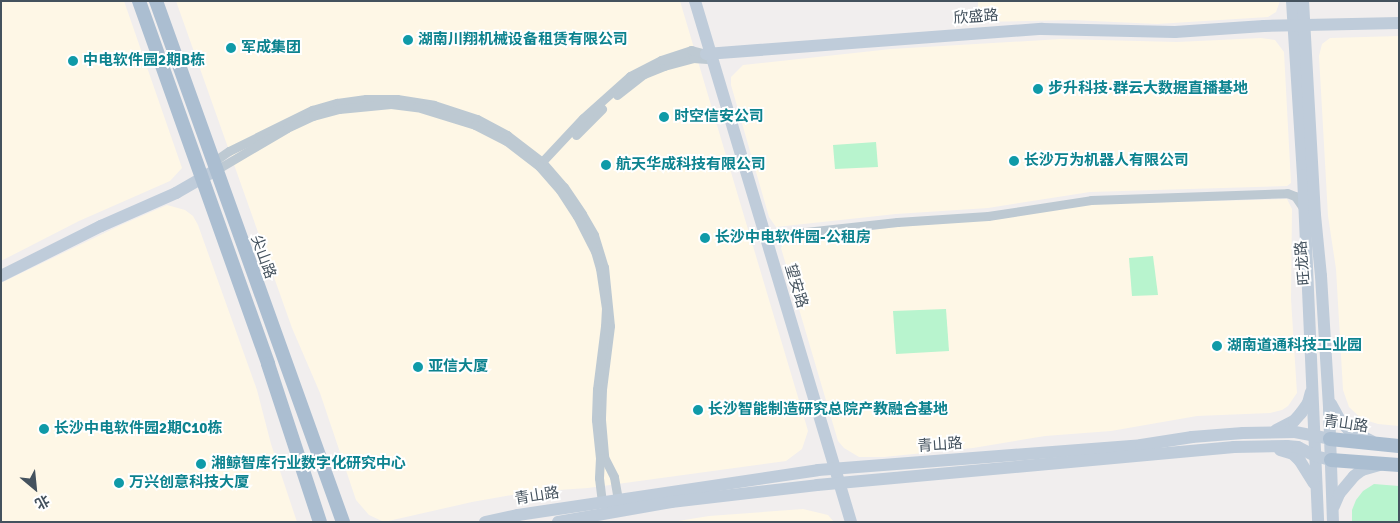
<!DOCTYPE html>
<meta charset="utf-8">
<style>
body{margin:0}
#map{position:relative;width:1400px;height:523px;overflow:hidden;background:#f1eeee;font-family:Signika,"Noto Sans SC",sans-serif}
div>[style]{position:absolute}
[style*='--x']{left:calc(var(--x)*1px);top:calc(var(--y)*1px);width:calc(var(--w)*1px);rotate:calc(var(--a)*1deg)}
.commercial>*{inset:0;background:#fef7e6}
.green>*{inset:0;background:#b8f4ce}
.street>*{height:9px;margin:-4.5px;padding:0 4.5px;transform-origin:4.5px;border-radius:4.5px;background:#bdc9d2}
.secondary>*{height:12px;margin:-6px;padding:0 6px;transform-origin:6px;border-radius:6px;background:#bfccda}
.primary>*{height:14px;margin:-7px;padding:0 7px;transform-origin:7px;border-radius:7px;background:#abbed1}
.dots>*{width:14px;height:14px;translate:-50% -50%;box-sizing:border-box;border:2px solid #fff;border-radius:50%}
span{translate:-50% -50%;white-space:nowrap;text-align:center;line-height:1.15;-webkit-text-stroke:4px #fff;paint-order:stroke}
.street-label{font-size:15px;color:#44525e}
.culture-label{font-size:15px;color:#0d838f;font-weight:700}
.left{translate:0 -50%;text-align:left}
.frame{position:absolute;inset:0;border:2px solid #44525e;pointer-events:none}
.north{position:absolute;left:10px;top:463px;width:50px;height:50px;-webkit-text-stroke:4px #fff;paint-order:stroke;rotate:152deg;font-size:14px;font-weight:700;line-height:20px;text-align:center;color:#44525e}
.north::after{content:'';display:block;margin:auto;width:18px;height:22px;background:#44525e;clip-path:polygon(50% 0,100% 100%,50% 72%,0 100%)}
</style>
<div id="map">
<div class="commercial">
<i style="clip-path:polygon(1px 1px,124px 1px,182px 168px,170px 181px,79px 221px,1px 261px)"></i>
<i style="clip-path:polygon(176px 1px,680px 1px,806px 424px,808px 431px,802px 449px,786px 461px,588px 488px,529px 492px,472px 502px,384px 522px,369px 515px,356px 500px,320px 393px,292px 328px)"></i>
<i style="clip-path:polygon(978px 1px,1280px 1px,1276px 12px,1268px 17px,1157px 24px,1072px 20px,978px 22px)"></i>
<i style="clip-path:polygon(1399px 36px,1399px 426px,1378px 424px,1362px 419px,1349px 407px,1343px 390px,1336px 269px,1328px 216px,1319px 56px,1322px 44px,1330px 38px)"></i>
<i style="clip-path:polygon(1261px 38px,1275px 40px,1284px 52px,1291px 183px,1287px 186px,1090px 192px,988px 208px,896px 214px,776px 227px,769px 217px,731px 85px,731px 77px,743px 65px,891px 49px,1061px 39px,1177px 42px)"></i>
<i style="clip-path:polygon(1287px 199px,1292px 209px,1291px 299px,1297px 393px,1288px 406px,1282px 410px,1270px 413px,1197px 416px,1111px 431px,1045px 436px,973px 448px,884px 457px,859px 457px,844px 448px,838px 441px,781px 248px,785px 240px,897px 227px,986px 220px,1091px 204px)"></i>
<i style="clip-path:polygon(167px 205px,185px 210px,193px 216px,198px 225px,257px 390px,271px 444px,297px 522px,1px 522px,1px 283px,121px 225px)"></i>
<i style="clip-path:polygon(803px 509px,828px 515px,834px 522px,672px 522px,709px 516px)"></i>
</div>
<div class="green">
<i style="clip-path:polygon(876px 142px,878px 167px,835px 169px,833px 145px)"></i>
<i style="clip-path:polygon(1153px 256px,1158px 295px,1132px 296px,1129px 258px)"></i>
<i style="clip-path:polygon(946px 309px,949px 351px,896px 354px,893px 311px)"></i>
<i style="clip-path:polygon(1374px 484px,1399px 486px,1399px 522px,1352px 522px,1352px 510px,1356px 500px,1363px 491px)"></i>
</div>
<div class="street">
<i style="--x:617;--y:95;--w:34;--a:-38"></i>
<i style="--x:644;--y:74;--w:22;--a:-22"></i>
<i style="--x:664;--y:66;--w:30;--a:-15"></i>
<i style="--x:693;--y:58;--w:14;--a:4"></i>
<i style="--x:576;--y:135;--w:37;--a:-45"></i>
<i style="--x:213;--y:162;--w:19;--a:-35"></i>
<i style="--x:229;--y:151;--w:93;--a:-26.3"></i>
<i style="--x:312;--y:110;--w:26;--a:-16"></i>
<i style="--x:337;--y:103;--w:29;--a:-8"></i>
<i style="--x:366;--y:99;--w:31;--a:0"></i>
<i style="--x:397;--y:99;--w:37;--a:9"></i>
<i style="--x:434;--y:105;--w:45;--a:18"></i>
<i style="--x:477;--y:119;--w:34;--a:28"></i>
<i style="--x:507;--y:135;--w:44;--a:37.6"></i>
<i style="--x:542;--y:162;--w:33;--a:49"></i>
<i style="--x:564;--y:187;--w:32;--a:56"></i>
<i style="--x:582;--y:214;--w:24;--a:60"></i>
<i style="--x:594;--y:235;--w:34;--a:73"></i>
<i style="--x:604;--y:267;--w:59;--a:84.2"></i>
<i style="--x:610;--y:326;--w:64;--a:97.2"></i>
<i style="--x:602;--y:389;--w:31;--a:92"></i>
<i style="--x:601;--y:420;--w:37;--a:85"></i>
<i style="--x:604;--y:457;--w:22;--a:63"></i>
<i style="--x:614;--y:477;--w:23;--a:80"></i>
<i style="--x:618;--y:500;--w:4;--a:117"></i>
<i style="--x:539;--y:165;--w:64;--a:-46.9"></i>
<i style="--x:583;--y:118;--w:63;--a:-41.8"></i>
<i style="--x:630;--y:76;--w:35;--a:-27"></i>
<i style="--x:661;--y:60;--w:32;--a:-18"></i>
<i style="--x:691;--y:50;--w:16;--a:15"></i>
<i style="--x:216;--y:170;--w:82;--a:-30.6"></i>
<i style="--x:287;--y:128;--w:29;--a:-25"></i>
<i style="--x:313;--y:116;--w:27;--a:-15"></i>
<i style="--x:339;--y:109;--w:52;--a:-5.5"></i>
<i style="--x:391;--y:104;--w:26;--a:7"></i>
<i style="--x:417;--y:107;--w:61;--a:17.2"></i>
<i style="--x:475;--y:125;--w:34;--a:27"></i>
<i style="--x:505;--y:140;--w:43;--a:37.4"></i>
<i style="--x:539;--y:166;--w:32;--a:49"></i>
<i style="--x:560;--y:190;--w:31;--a:57"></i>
<i style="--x:577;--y:216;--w:39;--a:63"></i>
<i style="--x:595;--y:251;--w:18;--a:74"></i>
<i style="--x:600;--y:268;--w:40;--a:81.5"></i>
<i style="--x:606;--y:308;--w:18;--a:93"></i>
<i style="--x:605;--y:326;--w:64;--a:97.2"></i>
<i style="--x:597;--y:389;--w:31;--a:92"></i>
<i style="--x:596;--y:420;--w:38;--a:84"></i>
<i style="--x:600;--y:458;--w:20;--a:93"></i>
<i style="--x:599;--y:478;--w:25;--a:83"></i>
<i style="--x:602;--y:503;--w:4;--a:45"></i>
<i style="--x:760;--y:237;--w:138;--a:-6.2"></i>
<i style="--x:897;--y:222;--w:91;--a:-3.8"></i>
<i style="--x:988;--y:216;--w:104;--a:-8.8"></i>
<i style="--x:1091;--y:200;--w:196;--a:-2"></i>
<i style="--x:1287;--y:193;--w:9;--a:21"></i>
<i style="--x:1295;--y:196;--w:14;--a:56"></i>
</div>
<div class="secondary">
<i style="--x:695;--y:1;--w:544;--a:73.33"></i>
<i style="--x:1292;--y:1;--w:174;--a:86.4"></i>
<i style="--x:1303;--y:175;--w:347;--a:87.5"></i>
<i style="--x:1303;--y:1;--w:214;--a:86.8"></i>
<i style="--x:1315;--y:215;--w:61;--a:84.4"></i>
<i style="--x:1321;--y:276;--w:132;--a:86.5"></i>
<i style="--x:1329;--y:408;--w:114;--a:88"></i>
<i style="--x:706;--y:54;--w:337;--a:-4.3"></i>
<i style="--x:1042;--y:29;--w:133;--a:1.3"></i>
<i style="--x:1175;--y:32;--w:89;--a:-3.9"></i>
<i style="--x:1264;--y:26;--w:135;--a:-1.3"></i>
<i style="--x:1;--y:276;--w:112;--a:-26.6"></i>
<i style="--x:101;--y:226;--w:82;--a:-23.7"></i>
<i style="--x:176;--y:193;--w:46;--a:-29.9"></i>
<i style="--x:1331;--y:404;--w:21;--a:61"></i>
<i style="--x:1341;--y:422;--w:10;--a:45"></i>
<i style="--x:1348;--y:429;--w:27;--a:27"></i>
<i style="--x:1276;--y:430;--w:20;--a:-27"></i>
<i style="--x:1294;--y:421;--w:11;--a:-49"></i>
<i style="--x:1301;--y:413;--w:12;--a:-55"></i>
<i style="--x:1308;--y:403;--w:11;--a:-75"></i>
<i style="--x:1280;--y:450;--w:14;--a:17"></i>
<i style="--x:1293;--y:454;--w:10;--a:45"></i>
<i style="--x:1300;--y:461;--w:26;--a:58"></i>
<i style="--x:1334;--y:506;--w:13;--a:-67"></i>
<i style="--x:1339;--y:494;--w:23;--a:-50"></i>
<i style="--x:1354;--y:476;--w:10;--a:-37"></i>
<i style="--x:1362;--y:470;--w:19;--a:-16"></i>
<i style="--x:485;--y:522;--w:34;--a:-12"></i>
<i style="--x:518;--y:515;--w:303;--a:-8.5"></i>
<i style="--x:818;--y:470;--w:324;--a:-4.4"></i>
<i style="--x:1141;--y:445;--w:52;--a:-8.9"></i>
<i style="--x:1192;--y:437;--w:51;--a:-4.5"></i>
<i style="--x:1243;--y:433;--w:52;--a:-1.1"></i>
<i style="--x:1295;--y:432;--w:36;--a:11"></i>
<i style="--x:558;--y:522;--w:115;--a:-10"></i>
<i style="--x:671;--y:502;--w:147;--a:-6.6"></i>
<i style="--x:817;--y:485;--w:419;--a:-5.2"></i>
<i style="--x:1234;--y:447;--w:53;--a:-1.1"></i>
<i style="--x:1287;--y:446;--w:11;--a:5"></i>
<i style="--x:1298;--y:447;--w:19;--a:28"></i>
<i style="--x:1315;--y:456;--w:16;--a:14"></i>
</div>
<div class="primary">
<i style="--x:139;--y:1;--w:385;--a:70.4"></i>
<i style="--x:268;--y:364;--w:166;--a:71.8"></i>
<i style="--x:156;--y:1;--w:554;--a:70.26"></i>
<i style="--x:1330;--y:439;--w:69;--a:5.8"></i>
<i style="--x:1331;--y:460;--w:68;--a:4.2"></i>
</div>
<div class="dots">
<i style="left:408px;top:40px;background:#0f9aa8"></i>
<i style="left:231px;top:48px;background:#0f9aa8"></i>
<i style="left:73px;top:61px;background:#0f9aa8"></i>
<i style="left:1038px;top:89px;background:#0f9aa8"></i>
<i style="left:664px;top:117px;background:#0f9aa8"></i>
<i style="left:1014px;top:161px;background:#0f9aa8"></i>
<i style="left:606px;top:165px;background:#0f9aa8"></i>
<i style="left:705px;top:238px;background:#0f9aa8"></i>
<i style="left:1217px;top:346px;background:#0f9aa8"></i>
<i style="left:418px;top:367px;background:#0f9aa8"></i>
<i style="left:698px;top:410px;background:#0f9aa8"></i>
<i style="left:44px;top:429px;background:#0f9aa8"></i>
<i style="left:201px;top:464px;background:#0f9aa8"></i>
<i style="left:119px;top:483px;background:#0f9aa8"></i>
</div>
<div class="street-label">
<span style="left:976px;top:17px;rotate:-4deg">欣盛路</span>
<span style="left:263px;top:257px;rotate:70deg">尖山路</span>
<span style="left:1303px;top:263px;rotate:-95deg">旺龙路</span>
<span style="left:796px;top:286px;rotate:73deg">望安路</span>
<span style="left:1346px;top:424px;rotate:8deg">青山路</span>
<span style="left:940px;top:445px;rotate:-4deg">青山路</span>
<span style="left:537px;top:496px;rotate:-9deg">青山路</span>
</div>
<div class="culture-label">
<span class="left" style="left:418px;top:40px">湖南川翔机械设备租赁有限公司</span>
<span class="left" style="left:241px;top:48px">军成集团</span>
<span class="left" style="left:83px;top:61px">中电软件园2期B栋</span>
<span class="left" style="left:1048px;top:89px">步升科技·群云大数据直播基地</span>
<span class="left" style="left:674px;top:117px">时空信安公司</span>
<span class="left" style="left:1024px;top:161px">长沙万为机器人有限公司</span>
<span class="left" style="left:616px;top:165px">航天华成科技有限公司</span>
<span class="left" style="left:715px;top:238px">长沙中电软件园-公租房</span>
<span class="left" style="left:1227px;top:346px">湖南道通科技工业园</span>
<span class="left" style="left:428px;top:367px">亚信大厦</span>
<span class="left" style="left:708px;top:410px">长沙智能制造研究总院产教融合基地</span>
<span class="left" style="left:54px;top:429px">长沙中电软件园2期C10栋</span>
<span class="left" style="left:211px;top:464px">湘鲸智库行业数字化研究中心</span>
<span class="left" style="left:129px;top:483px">万兴创意科技大厦</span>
</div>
<div class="frame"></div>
<div class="north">北</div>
</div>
